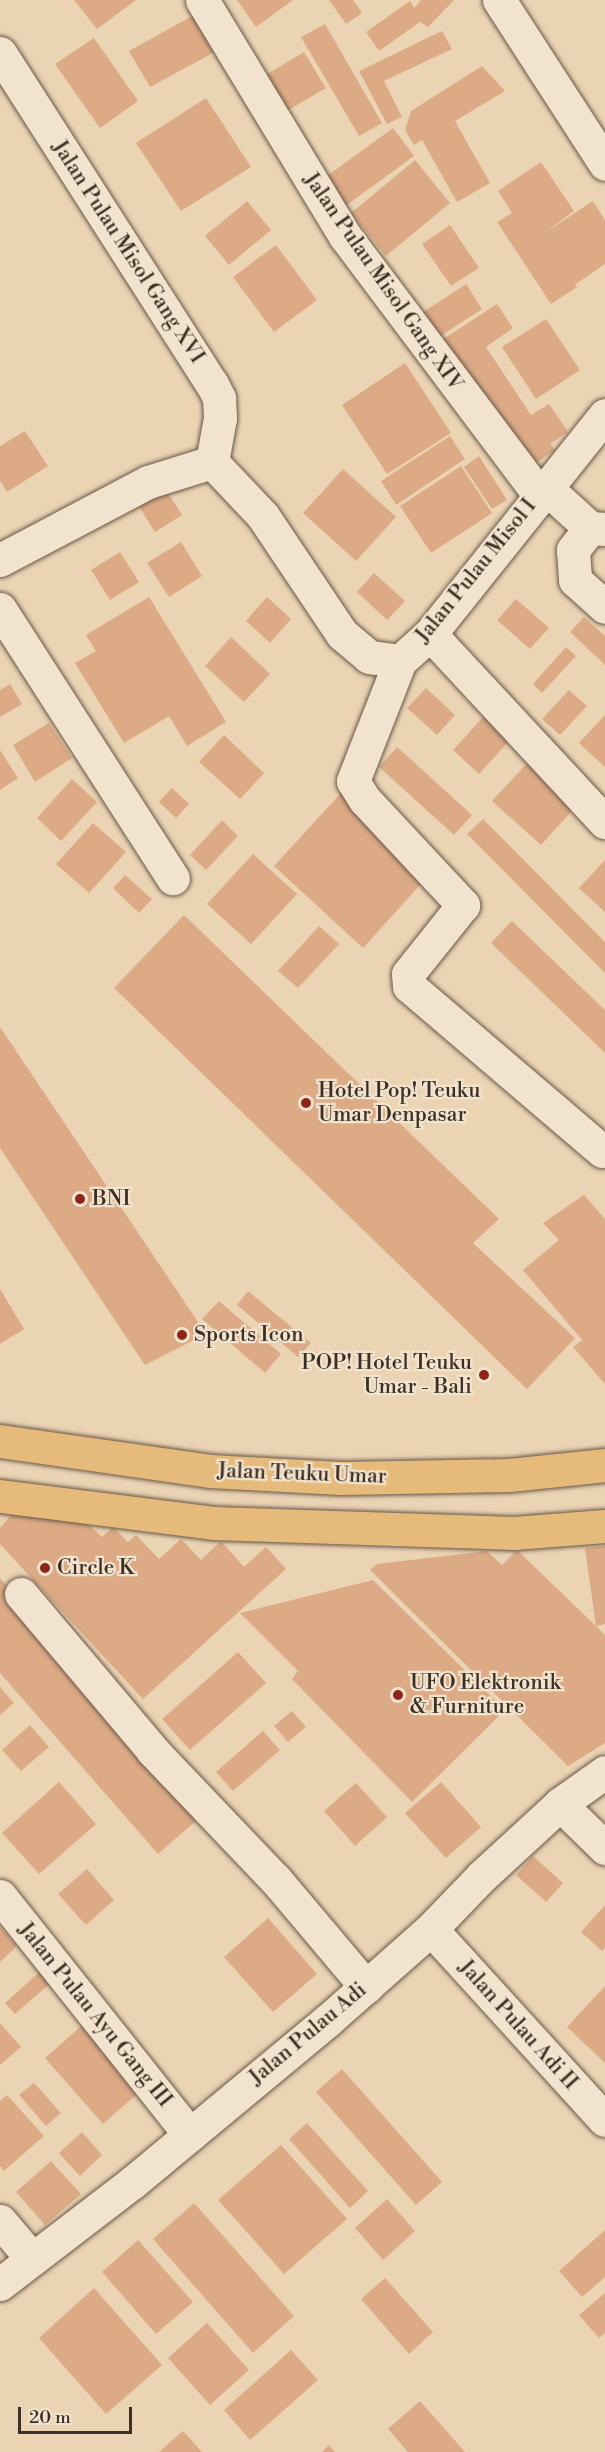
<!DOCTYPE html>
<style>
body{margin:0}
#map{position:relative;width:605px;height:2452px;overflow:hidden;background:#ebd4b4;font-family:"Libre Bodoni",serif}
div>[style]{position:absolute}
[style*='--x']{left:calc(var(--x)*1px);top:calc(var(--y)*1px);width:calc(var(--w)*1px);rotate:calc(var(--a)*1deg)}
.building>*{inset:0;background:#ddaa86}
.roads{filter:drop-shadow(0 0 2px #685847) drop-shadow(0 0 2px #685847)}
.minor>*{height:33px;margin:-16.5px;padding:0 16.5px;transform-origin:16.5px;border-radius:16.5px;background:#f2e3ce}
.major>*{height:33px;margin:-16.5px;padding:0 16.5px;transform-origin:16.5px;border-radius:16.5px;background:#e6ba7a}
.dots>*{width:16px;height:16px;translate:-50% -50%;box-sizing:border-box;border:3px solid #f2e3ce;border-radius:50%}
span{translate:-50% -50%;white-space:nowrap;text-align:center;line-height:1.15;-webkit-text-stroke:4.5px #f2e3ce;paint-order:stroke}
.street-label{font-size:21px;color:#3c2f23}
.poi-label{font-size:21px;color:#3c2f23}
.left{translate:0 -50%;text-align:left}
.right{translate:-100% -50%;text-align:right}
.scale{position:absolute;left:18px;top:2407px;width:114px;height:27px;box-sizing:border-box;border:3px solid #3c2f23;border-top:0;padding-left:8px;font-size:18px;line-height:21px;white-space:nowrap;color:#3c2f23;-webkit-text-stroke:4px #f2e3ce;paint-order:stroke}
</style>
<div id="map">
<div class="building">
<i style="clip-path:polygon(74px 0,136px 0,97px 29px)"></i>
<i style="clip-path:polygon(237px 0,293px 0,256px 27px)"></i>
<i style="clip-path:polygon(329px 0,353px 0,362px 13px,346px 24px)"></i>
<i style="clip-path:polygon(421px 0,454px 0,428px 27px,420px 22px,379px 51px,366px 32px,410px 1px,414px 8px)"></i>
<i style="clip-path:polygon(203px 10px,224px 47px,150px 87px,129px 51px)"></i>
<i style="clip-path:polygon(325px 24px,382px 123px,359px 136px,301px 37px)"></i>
<i style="clip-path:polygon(442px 31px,452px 49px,384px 81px,402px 117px,387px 124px,359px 71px)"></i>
<i style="clip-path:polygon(94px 38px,138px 101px,100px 128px,55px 64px)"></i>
<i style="clip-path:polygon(304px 52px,326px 88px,280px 115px,259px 79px)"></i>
<i style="clip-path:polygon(482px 66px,505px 91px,455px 121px,490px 183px,457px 202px,422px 140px,414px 145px,405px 130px,411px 111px)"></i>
<i style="clip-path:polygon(206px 98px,251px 167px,181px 211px,136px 143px)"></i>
<i style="clip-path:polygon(393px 128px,414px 156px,344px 207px,323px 179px)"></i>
<i style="clip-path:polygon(415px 160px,450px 203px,386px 256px,351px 213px)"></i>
<i style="clip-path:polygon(541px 162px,574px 211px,543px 234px,593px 201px,605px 220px,605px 264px,576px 284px,572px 279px,577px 287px,551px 304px,497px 222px,512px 213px,498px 191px)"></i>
<i style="clip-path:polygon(247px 201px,271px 230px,229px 265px,205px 236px)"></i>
<i style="clip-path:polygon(450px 225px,479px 268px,451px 286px,422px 244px)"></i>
<i style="clip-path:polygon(276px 245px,317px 300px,274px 332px,233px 277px)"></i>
<i style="clip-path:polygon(466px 284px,482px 309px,433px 341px,417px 316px)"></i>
<i style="clip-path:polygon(497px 304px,513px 328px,486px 347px,531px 415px,549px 404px,568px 432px,550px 444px,555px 450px,524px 471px,439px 342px)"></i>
<i style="clip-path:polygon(546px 319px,580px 370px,536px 399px,502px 347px)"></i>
<i style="clip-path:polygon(405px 363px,451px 433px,387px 474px,342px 405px)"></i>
<i style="clip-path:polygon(25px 431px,48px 466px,7px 492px,0 481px,0 446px)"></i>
<i style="clip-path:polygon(450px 436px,465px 459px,396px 505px,381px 481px)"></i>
<i style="clip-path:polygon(479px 456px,507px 500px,492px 509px,464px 467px)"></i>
<i style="clip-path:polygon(461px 466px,492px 513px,431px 553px,400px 506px)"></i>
<i style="clip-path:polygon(343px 469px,396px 517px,356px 561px,303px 513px)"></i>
<i style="clip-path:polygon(165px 488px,182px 515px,155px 532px,138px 505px)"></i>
<i style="clip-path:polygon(181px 542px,202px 576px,169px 597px,147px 563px)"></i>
<i style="clip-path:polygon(120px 552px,139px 582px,110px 600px,91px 570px)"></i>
<i style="clip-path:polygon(374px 573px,405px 601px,387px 620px,357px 592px)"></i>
<i style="clip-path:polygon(149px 597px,226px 722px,187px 746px,169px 716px,124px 743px,75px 663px,96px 651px,86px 635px)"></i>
<i style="clip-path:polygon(267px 597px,291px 619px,270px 643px,246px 621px)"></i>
<i style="clip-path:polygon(516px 599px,549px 628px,530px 649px,497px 620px)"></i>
<i style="clip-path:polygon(584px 617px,605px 636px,605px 665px,570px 632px)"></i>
<i style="clip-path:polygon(231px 637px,270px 674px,244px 702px,205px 666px)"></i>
<i style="clip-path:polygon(566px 647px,576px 656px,542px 693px,533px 684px)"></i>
<i style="clip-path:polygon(10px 684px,22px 704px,0 717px,0 690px)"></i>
<i style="clip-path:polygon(426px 688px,455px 715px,437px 735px,407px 708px)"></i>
<i style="clip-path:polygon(569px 690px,587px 706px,560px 735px,542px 719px)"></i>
<i style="clip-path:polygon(605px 715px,605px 767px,579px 743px)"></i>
<i style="clip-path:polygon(483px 717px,509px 741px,479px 774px,453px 750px)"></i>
<i style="clip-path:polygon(49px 723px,72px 758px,35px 782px,13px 745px)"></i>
<i style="clip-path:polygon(224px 735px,264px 773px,240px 799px,199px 762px)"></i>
<i style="clip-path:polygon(397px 747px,472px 815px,454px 835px,379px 767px)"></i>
<i style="clip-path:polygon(0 750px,18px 778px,0 790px)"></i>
<i style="clip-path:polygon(531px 759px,579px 803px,541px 845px,492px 801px)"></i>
<i style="clip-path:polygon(72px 779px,97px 802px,61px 841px,37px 818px)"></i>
<i style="clip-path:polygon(172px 788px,189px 804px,176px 818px,159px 802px)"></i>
<i style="clip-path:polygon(341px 793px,430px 874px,363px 948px,274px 866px)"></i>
<i style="clip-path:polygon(483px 819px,605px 942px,605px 973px,467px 834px)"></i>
<i style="clip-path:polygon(222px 820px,238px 836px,206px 870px,190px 855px)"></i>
<i style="clip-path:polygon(93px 823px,126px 852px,89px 893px,56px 864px)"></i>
<i style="clip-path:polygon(253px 854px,297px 894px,251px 944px,207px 904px)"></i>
<i style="clip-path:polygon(605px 860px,605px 912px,579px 888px)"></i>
<i style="clip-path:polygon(125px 875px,152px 899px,139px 913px,113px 888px)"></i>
<i style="clip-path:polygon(184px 915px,499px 1219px,473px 1243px,575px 1338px,527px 1389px,114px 988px)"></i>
<i style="clip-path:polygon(512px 921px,605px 1010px,605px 1053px,491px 943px)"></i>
<i style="clip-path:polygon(319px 926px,339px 944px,298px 988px,278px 971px)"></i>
<i style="clip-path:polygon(0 1027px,206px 1334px,145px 1365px,0 1148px)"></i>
<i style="clip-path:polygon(584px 1195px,605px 1219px,605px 1384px,573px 1347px,582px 1340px,523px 1270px,559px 1240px,543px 1223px)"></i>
<i style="clip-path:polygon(0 1289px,24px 1329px,0 1344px)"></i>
<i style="clip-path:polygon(248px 1291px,311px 1343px,298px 1357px,237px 1305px)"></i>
<i style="clip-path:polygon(219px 1301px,281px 1354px,265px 1373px,202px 1319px)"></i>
<i style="clip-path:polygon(18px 1507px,89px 1525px,102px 1537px,113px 1527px,128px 1542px,136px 1535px,159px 1559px,181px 1539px,201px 1560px,221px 1541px,244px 1567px,266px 1547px,286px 1569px,143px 1699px,0 1544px,0 1528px)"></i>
<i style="clip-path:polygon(605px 1546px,605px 1624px,596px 1626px,605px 1635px,605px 1743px,568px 1766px,370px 1570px,377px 1564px,487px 1551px,502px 1565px,517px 1550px,596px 1626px,585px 1548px)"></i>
<i style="clip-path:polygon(0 1578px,205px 1813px,158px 1854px,0 1673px)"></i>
<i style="clip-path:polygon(373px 1580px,505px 1710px,412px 1802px,292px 1679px,298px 1671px,240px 1613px)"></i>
<i style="clip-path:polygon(238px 1652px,266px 1683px,190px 1750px,162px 1719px)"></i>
<i style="clip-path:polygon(0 1687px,14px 1703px,0 1715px)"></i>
<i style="clip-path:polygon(292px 1711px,306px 1727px,288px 1742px,274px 1726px)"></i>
<i style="clip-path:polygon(30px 1725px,49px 1747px,21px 1771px,2px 1750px)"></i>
<i style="clip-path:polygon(263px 1731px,280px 1750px,233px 1791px,216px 1772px)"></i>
<i style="clip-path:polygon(59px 1782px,96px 1824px,39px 1874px,2px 1833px)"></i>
<i style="clip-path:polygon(441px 1782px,481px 1827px,446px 1858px,405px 1813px)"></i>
<i style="clip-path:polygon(356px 1783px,387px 1817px,355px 1846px,324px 1811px)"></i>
<i style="clip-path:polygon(533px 1856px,563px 1883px,546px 1902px,516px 1875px)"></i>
<i style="clip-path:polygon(87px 1869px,114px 1900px,86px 1925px,58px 1894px)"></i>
<i style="clip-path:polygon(605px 1905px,605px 1947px,602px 1951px,581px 1932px)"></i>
<i style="clip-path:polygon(268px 1918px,317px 1974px,273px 2012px,224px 1957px)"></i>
<i style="clip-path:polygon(0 1927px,17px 1946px,0 1962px)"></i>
<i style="clip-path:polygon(44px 1968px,55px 1979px,15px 2014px,5px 2003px)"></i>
<i style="clip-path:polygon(605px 1986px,605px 2063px,567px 2027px)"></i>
<i style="clip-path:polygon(87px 2021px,145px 2087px,103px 2124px,45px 2058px)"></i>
<i style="clip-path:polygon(0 2023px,21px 2047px,0 2065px)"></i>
<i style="clip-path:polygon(342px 2069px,442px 2182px,416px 2205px,316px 2092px)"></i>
<i style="clip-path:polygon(34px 2083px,61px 2113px,46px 2126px,19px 2095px)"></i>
<i style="clip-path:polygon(7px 2095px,44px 2136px,4px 2171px,0 2166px,0 2101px)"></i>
<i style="clip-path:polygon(307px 2123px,368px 2191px,350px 2208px,289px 2139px)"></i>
<i style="clip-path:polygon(82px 2132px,102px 2155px,80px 2176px,59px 2153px)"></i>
<i style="clip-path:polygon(281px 2145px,347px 2219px,284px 2274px,218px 2200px)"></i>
<i style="clip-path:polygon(51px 2161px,81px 2194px,45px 2225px,16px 2192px)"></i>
<i style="clip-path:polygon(387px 2199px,415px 2231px,383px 2260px,355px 2228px)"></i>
<i style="clip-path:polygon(194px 2203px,294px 2316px,253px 2353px,153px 2239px)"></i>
<i style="clip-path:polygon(605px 2230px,605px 2277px,582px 2297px,559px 2271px)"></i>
<i style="clip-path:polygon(138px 2240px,193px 2302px,156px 2334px,102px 2272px)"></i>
<i style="clip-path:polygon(385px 2278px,433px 2332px,409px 2354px,361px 2299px)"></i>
<i style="clip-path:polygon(94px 2288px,162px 2365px,106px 2414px,39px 2338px)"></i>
<i style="clip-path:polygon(605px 2293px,605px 2333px,599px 2338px,579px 2315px)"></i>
<i style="clip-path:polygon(207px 2323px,249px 2370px,210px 2405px,168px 2358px)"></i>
<i style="clip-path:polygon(291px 2350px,318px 2380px,250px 2440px,224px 2410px)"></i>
<i style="clip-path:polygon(420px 2401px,465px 2452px,408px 2452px,388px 2429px)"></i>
<i style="clip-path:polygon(183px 2431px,202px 2452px,159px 2452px)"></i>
<i style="clip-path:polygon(329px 2445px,335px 2452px,322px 2452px)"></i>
</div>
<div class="roads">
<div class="minor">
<i style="--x:202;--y:0;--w:276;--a:58.8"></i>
<i style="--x:345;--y:236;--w:323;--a:53.1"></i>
<i style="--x:499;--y:0;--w:195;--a:57.1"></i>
<i style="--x:0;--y:53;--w:393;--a:57.4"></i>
<i style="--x:212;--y:384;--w:16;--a:63"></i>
<i style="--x:219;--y:398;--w:20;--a:87"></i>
<i style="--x:220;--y:418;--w:45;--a:100.3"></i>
<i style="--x:545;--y:487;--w:61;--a:42.3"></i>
<i style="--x:590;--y:528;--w:15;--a:4"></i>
<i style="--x:590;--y:528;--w:28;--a:128"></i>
<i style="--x:573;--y:550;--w:30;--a:86"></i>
<i style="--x:575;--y:580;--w:40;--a:42"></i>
<i style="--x:0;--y:560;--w:167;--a:-27.8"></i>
<i style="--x:148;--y:482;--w:67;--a:-17.4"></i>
<i style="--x:212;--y:462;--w:74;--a:46.6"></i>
<i style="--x:263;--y:516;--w:142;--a:56.2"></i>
<i style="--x:342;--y:634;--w:35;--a:40"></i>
<i style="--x:369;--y:657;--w:31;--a:7"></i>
<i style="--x:400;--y:661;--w:40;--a:-42"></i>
<i style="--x:430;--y:634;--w:280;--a:-51.4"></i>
<i style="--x:0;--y:609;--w:320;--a:57.3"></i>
<i style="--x:430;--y:634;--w:257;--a:47.1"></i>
<i style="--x:400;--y:661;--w:129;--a:111.4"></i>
<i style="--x:353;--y:781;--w:22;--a:58"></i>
<i style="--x:365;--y:800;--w:144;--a:47"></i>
<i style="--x:463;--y:905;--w:88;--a:128.6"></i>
<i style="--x:408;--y:974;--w:12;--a:85"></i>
<i style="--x:409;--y:986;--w:254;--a:40.5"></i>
<i style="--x:21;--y:1594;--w:205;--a:49.9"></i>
<i style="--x:153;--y:1751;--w:178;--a:46.4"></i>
<i style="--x:276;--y:1880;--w:140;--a:49.9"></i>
<i style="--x:560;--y:1804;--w:63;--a:44.4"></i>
<i style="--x:0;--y:1896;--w:305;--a:51.5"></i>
<i style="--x:431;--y:1929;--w:258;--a:47.7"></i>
<i style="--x:0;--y:2221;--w:50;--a:49.9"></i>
<i style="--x:0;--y:2284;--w:168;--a:-37.5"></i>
<i style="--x:133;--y:2182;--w:252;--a:-39.7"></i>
<i style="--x:327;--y:2021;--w:139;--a:-41.5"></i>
<i style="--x:431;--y:1929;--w:72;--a:-46.1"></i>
<i style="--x:481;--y:1877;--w:108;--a:-42.7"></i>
<i style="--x:560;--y:1804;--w:55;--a:-35.4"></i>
</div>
<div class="major">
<i style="--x:0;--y:1441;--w:212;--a:8.1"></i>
<i style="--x:210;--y:1471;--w:131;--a:3.1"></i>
<i style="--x:341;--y:1478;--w:168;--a:-1"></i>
<i style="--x:509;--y:1475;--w:97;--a:-5.9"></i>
<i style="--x:0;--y:1496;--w:215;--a:7.2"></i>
<i style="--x:213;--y:1523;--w:301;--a:1.9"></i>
<i style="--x:514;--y:1533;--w:91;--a:-4.4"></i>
</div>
</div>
<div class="dots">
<i style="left:306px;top:1103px;background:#8f2418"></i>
<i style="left:80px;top:1199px;background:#8f2418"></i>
<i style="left:182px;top:1335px;background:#8f2418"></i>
<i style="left:484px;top:1375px;background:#8f2418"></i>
<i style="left:45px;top:1568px;background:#8f2418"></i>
<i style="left:398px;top:1695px;background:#8f2418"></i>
</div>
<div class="street-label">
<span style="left:128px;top:252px;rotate:57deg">Jalan Pulau Misol Gang XVI</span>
<span style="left:383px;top:282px;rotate:55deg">Jalan Pulau Misol Gang XIV</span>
<span style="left:476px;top:571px;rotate:-51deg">Jalan Pulau Misol I</span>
<span style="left:302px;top:1474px;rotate:2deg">Jalan Teuku Umar</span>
<span style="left:95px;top:2015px;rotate:51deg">Jalan Pulau Ayu Gang III</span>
<span style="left:518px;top:2025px;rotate:48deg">Jalan Pulau Adi II</span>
<span style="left:308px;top:2034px;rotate:-40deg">Jalan Pulau Adi</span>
</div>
<div class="poi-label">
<span class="left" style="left:318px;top:1103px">Hotel Pop! Teuku<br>Umar Denpasar</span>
<span class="left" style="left:92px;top:1199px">BNI</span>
<span class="left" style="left:194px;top:1335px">Sports Icon</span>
<span class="right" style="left:472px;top:1375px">POP! Hotel Teuku<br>Umar - Bali</span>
<span class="left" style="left:57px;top:1568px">Circle K</span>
<span class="left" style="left:410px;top:1695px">UFO Elektronik<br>&amp; Furniture</span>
</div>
<div class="scale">20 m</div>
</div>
